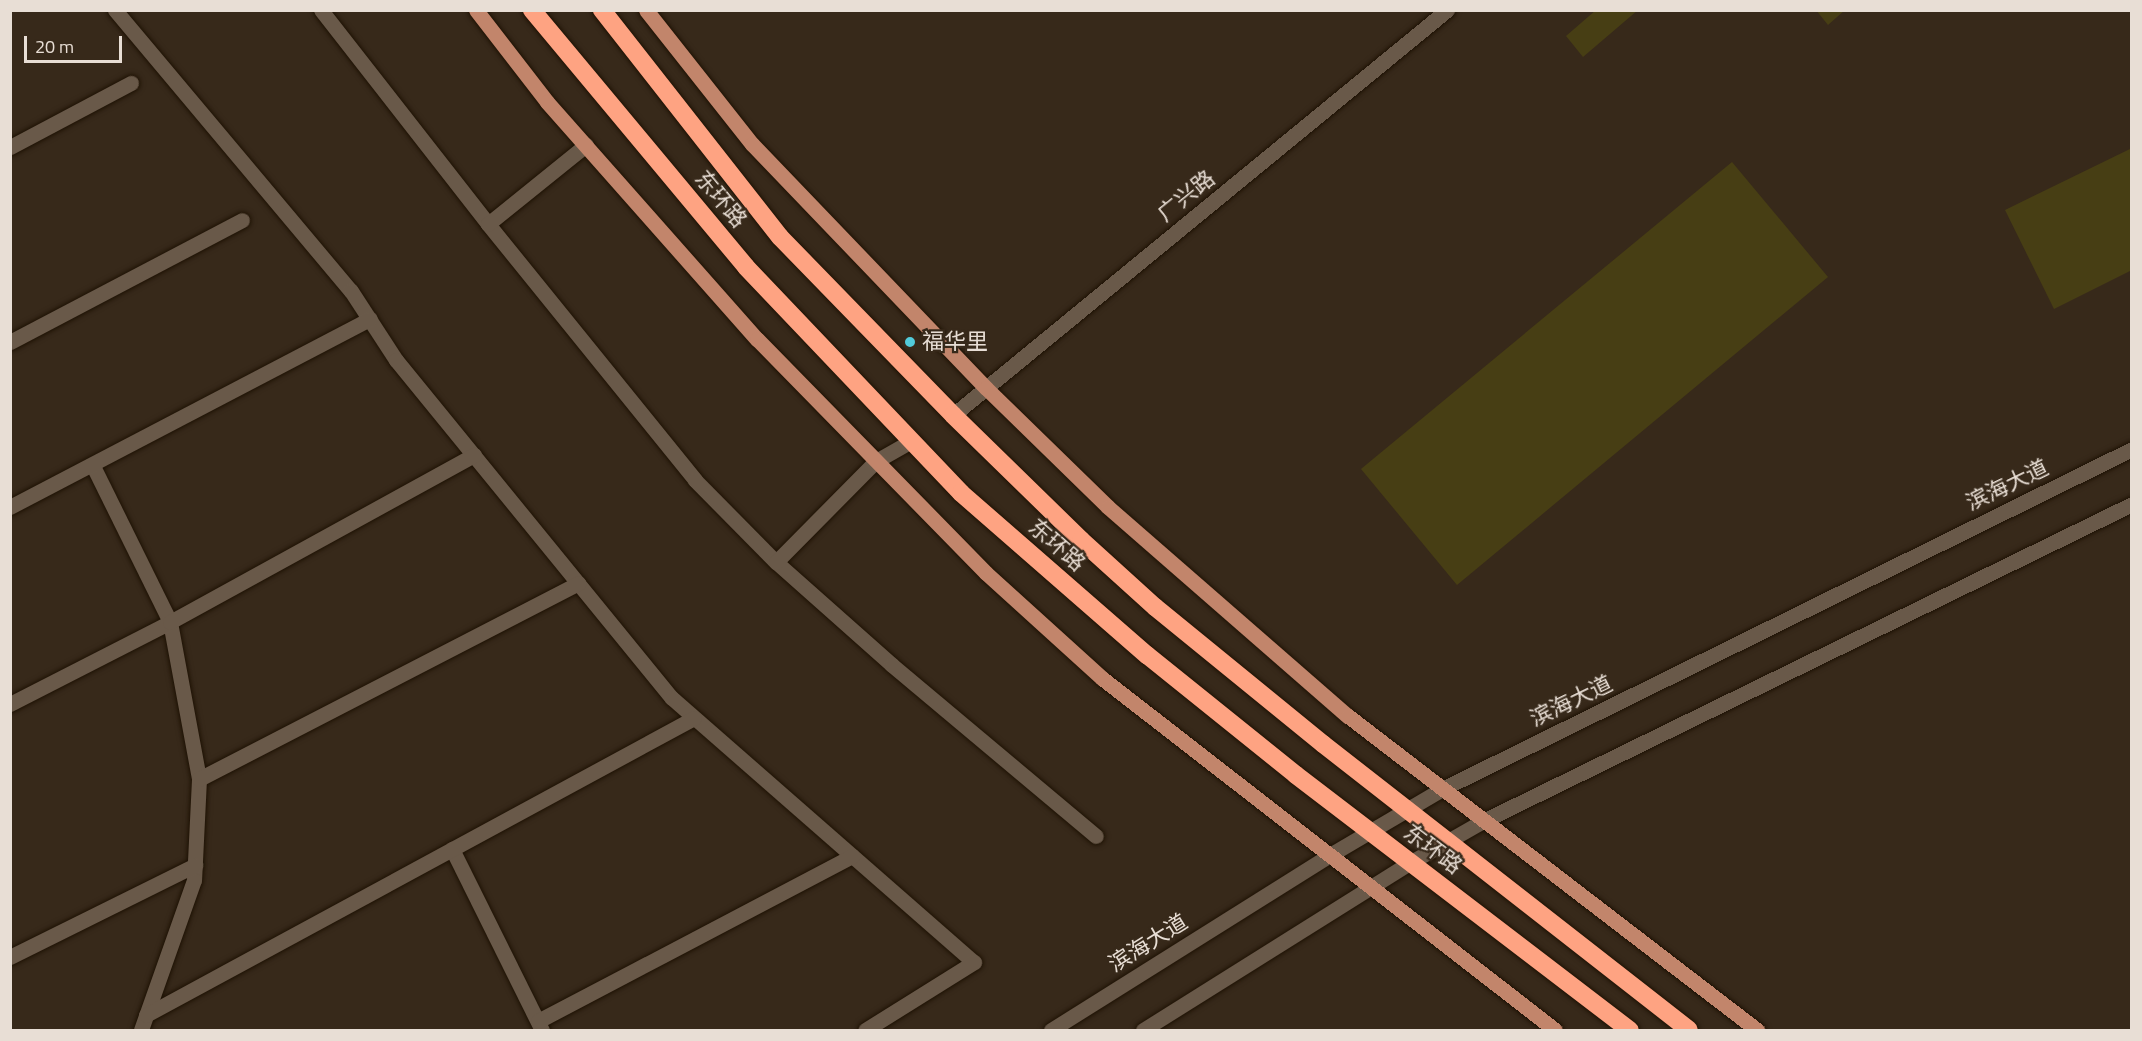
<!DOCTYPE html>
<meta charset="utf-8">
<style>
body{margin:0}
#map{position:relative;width:2142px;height:1041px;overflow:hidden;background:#37291a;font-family:"Titillium Web","Noto Sans SC",sans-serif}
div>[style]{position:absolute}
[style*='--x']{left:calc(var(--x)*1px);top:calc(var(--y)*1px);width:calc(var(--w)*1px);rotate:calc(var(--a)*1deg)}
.building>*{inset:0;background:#473e14}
.roads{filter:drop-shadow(0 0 2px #1e1204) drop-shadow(0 0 2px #1e1204)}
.lane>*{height:15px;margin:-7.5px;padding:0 7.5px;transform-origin:7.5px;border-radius:7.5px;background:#695949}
.street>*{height:15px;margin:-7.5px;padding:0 7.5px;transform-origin:7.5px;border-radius:7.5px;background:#695949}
.secondary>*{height:15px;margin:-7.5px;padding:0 7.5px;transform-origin:7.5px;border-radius:7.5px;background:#695949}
.primary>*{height:15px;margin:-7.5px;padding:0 7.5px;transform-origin:7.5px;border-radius:7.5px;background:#c2856b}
.highway>*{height:18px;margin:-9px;padding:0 9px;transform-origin:9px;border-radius:9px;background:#fea382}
.dots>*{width:16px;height:16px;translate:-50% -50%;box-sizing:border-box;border:3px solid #37291a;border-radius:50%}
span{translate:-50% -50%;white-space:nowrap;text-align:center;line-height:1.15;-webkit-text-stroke:4.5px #37291a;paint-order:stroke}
.street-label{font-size:22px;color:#e8ded5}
.poi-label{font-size:22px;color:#e8ded5}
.left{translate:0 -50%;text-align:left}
.frame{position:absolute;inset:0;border:12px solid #e8ded5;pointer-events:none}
.scale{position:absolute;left:24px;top:36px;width:98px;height:27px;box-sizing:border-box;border:3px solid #e8ded5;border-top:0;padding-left:8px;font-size:18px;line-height:21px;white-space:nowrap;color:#e8ded5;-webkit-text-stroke:4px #37291a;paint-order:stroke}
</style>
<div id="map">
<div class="building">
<i style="clip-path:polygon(1596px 10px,1638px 10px,1583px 57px,1566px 36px)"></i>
<i style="clip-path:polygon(1816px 10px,1845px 10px,1828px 25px)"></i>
<i style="clip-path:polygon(2132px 148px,2132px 270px,2054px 309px,2005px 210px)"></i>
<i style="clip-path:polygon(1732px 162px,1828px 277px,1457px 585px,1361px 469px)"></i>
</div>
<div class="roads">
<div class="lane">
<i style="--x:115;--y:10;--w:367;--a:50"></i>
<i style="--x:351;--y:291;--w:82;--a:56.9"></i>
<i style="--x:396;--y:360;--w:436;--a:50.8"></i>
<i style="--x:672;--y:698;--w:401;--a:41.2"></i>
<i style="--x:974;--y:962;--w:128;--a:148"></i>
<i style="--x:321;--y:10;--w:271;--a:52"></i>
<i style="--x:488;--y:224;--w:329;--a:51"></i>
<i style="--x:695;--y:480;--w:115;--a:45.4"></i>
<i style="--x:776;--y:562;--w:155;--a:41.6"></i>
<i style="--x:892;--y:665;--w:266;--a:40"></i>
<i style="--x:10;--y:147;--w:137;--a:-27.9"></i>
<i style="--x:488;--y:224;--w:126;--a:-38.9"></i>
<i style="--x:10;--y:342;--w:262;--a:-27.7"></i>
<i style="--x:93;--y:466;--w:174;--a:63.7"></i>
<i style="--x:170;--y:622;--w:160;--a:79.5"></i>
<i style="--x:199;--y:779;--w:101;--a:92.8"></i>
<i style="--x:194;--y:880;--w:159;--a:109.5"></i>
<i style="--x:10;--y:507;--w:406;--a:-27.6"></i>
<i style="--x:776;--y:562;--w:142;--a:-45.3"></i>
<i style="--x:876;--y:461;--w:40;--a:-29.7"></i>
<i style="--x:10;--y:704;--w:180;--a:-27.1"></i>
<i style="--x:170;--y:622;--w:347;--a:-28.8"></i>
<i style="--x:199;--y:779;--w:427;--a:-27.3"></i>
<i style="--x:452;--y:849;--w:202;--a:63.6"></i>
<i style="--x:10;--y:957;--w:207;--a:-26.4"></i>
<i style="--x:146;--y:1015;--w:623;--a:-28.46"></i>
<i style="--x:538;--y:1021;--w:355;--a:-27.7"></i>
</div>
<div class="street">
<i style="--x:953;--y:415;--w:639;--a:-39.35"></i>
</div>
<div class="secondary">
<i style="--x:1051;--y:1030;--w:329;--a:-32.1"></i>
<i style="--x:1330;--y:855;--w:130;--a:-30.5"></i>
<i style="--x:1442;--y:789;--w:769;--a:-26.23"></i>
<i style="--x:1143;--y:1030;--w:316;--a:-32.1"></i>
<i style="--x:1411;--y:862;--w:83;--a:-29.7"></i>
<i style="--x:1483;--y:821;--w:722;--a:-26.03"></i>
</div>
<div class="primary">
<i style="--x:476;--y:10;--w:116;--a:52.3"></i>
<i style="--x:547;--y:102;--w:317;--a:48.5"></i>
<i style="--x:757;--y:339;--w:327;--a:45.6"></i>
<i style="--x:986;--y:573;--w:158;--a:42.2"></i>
<i style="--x:1103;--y:679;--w:572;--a:37.83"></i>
<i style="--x:646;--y:10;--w:171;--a:51.7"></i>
<i style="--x:752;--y:144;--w:338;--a:46.2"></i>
<i style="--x:986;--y:388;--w:170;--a:44.3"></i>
<i style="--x:1108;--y:507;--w:318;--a:41.1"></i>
<i style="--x:1348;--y:716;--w:516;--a:37.51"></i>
</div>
<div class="highway">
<i style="--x:532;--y:10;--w:334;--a:50.2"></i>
<i style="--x:746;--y:267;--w:312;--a:46.4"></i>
<i style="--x:961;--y:493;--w:247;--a:41.1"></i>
<i style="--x:1147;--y:655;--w:191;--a:38.8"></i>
<i style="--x:1296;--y:775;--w:420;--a:37.4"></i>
<i style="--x:602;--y:10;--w:288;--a:51.9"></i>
<i style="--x:780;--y:237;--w:248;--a:45.8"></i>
<i style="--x:953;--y:415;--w:179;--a:44.3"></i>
<i style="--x:1081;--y:540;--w:100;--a:42.2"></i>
<i style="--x:1155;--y:607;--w:217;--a:39.2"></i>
<i style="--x:1323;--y:744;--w:464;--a:38"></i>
</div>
</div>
<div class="dots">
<i style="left:910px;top:342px;background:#52cbda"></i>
</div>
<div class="street-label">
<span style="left:1186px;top:196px;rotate:-39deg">广兴路</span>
<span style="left:721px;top:199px;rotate:50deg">东环路</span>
<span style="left:2007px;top:485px;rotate:-26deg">滨海大道</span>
<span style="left:1057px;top:545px;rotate:41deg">东环路</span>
<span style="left:1571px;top:701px;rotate:-26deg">滨海大道</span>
<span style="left:1433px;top:849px;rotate:37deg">东环路</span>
<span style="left:1148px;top:943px;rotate:-32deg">滨海大道</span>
</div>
<div class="poi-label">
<span class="left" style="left:922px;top:342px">福华里</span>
</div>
<div class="frame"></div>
<div class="scale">20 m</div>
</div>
